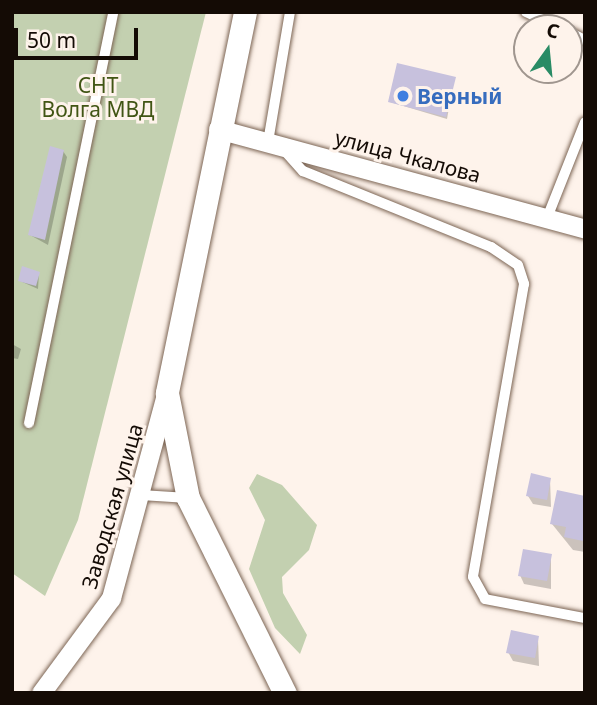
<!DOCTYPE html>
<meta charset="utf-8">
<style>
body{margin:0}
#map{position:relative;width:597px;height:705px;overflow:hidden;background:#fef3eb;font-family:"Noto Sans",sans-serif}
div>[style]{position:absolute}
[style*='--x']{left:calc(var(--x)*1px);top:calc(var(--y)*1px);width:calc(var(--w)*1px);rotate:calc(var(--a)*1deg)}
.green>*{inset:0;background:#c3d0b0}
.shadow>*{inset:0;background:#0003}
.building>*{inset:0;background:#c7c1dd}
.roads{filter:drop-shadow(0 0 2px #7c6554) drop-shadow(0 0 2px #7c6554)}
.service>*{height:10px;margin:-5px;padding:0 5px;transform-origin:5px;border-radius:5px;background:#fff}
.minor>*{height:19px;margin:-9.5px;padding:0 9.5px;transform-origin:9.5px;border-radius:9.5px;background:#fff}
.tertiary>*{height:23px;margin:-11.5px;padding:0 11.5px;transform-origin:11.5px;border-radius:11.5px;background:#fff}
.dots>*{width:19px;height:19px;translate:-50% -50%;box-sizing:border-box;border:4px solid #fef3eb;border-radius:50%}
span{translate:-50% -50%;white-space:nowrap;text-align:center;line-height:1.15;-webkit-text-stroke:6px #fef3eb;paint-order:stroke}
.park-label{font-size:21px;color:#415514}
.shop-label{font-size:21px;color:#366cbe;font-weight:700}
.left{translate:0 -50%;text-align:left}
.street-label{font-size:21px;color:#140b05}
.frame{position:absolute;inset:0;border:14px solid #140b05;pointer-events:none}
.north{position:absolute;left:513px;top:14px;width:70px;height:70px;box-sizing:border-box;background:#fef3eb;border:2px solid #a0968f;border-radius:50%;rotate:15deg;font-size:19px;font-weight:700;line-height:28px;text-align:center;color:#140b05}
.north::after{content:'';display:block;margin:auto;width:24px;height:32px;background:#298b65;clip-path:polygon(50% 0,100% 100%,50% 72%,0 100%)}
.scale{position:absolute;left:14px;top:28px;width:124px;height:32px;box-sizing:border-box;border:4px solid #140b05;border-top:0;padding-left:9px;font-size:21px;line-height:24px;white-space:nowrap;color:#140b05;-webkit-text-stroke:5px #fef3eb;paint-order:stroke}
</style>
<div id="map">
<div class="green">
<i style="clip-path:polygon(12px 12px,206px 12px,78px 520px,45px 596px,12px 573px)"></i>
<i style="clip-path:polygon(257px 474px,282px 485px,317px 525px,309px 550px,282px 577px,283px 593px,307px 635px,300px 654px,275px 628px,249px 569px,265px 520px,249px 488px)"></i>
</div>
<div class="shadow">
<i style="clip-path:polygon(454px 79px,447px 119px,390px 102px)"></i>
<i style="clip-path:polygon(63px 151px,67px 157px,48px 245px,30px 235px)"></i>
<i style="clip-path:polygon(39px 273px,38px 289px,20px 281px)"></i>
<i style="clip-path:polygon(12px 344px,21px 349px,18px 359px,12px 358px)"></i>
<i style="clip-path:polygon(550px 479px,551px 507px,533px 504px,528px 496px)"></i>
<i style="clip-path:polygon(585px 499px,585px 552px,573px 550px,552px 524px)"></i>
<i style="clip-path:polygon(551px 556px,551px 589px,524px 584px,520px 575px)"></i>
<i style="clip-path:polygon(538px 638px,539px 666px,513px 661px,508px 652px)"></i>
</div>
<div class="building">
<i style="clip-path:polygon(397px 63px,456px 77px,446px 117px,388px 102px)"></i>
<i style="clip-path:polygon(50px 146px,64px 150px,45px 240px,28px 235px)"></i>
<i style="clip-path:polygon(22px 266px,40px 272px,36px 286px,18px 281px)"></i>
<i style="clip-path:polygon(531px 473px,551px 478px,547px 500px,526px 496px)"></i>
<i style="clip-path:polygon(557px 490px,585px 496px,583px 541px,564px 537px,566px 527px,550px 524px)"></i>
<i style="clip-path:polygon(523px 549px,552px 554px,547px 581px,518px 576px)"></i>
<i style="clip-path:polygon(511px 630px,539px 636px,535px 658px,506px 653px)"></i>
</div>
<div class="roads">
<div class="service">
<i style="--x:526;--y:12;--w:38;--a:25"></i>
<i style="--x:569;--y:32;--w:18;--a:27"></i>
<i style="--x:268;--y:142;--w:132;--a:-80.4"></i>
<i style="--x:283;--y:149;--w:30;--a:48"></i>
<i style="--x:303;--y:171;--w:203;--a:22"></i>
<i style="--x:491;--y:247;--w:32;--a:34"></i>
<i style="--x:518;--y:265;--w:20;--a:72"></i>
<i style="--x:524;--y:284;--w:297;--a:99.9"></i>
<i style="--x:473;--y:577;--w:25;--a:61"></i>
<i style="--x:485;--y:599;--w:102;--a:10.8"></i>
<i style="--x:547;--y:218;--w:103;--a:-68.4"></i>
<i style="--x:29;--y:423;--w:419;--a:-78.4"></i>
<i style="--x:142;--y:495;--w:45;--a:3.8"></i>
</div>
<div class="minor">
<i style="--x:218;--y:129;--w:380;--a:15.2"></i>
<i style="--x:41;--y:693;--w:118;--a:-53.6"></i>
<i style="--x:111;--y:598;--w:211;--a:-74.9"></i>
</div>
<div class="tertiary">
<i style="--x:245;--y:12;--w:389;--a:101.6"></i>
<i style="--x:167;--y:393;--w:107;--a:78.7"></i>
<i style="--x:188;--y:498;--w:218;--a:63.6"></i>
</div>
</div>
<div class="dots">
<i style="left:403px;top:96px;background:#3f7fe0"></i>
</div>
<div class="park-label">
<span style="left:98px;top:97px">СНТ<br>Волга МВД</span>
</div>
<div class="shop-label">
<span class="left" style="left:417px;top:96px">Верный</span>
</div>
<div class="street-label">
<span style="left:408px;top:156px;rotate:15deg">улица Чкалова</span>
<span style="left:112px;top:506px;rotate:-74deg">Заводская улица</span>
</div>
<div class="frame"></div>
<div class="north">С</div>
<div class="scale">50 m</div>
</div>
